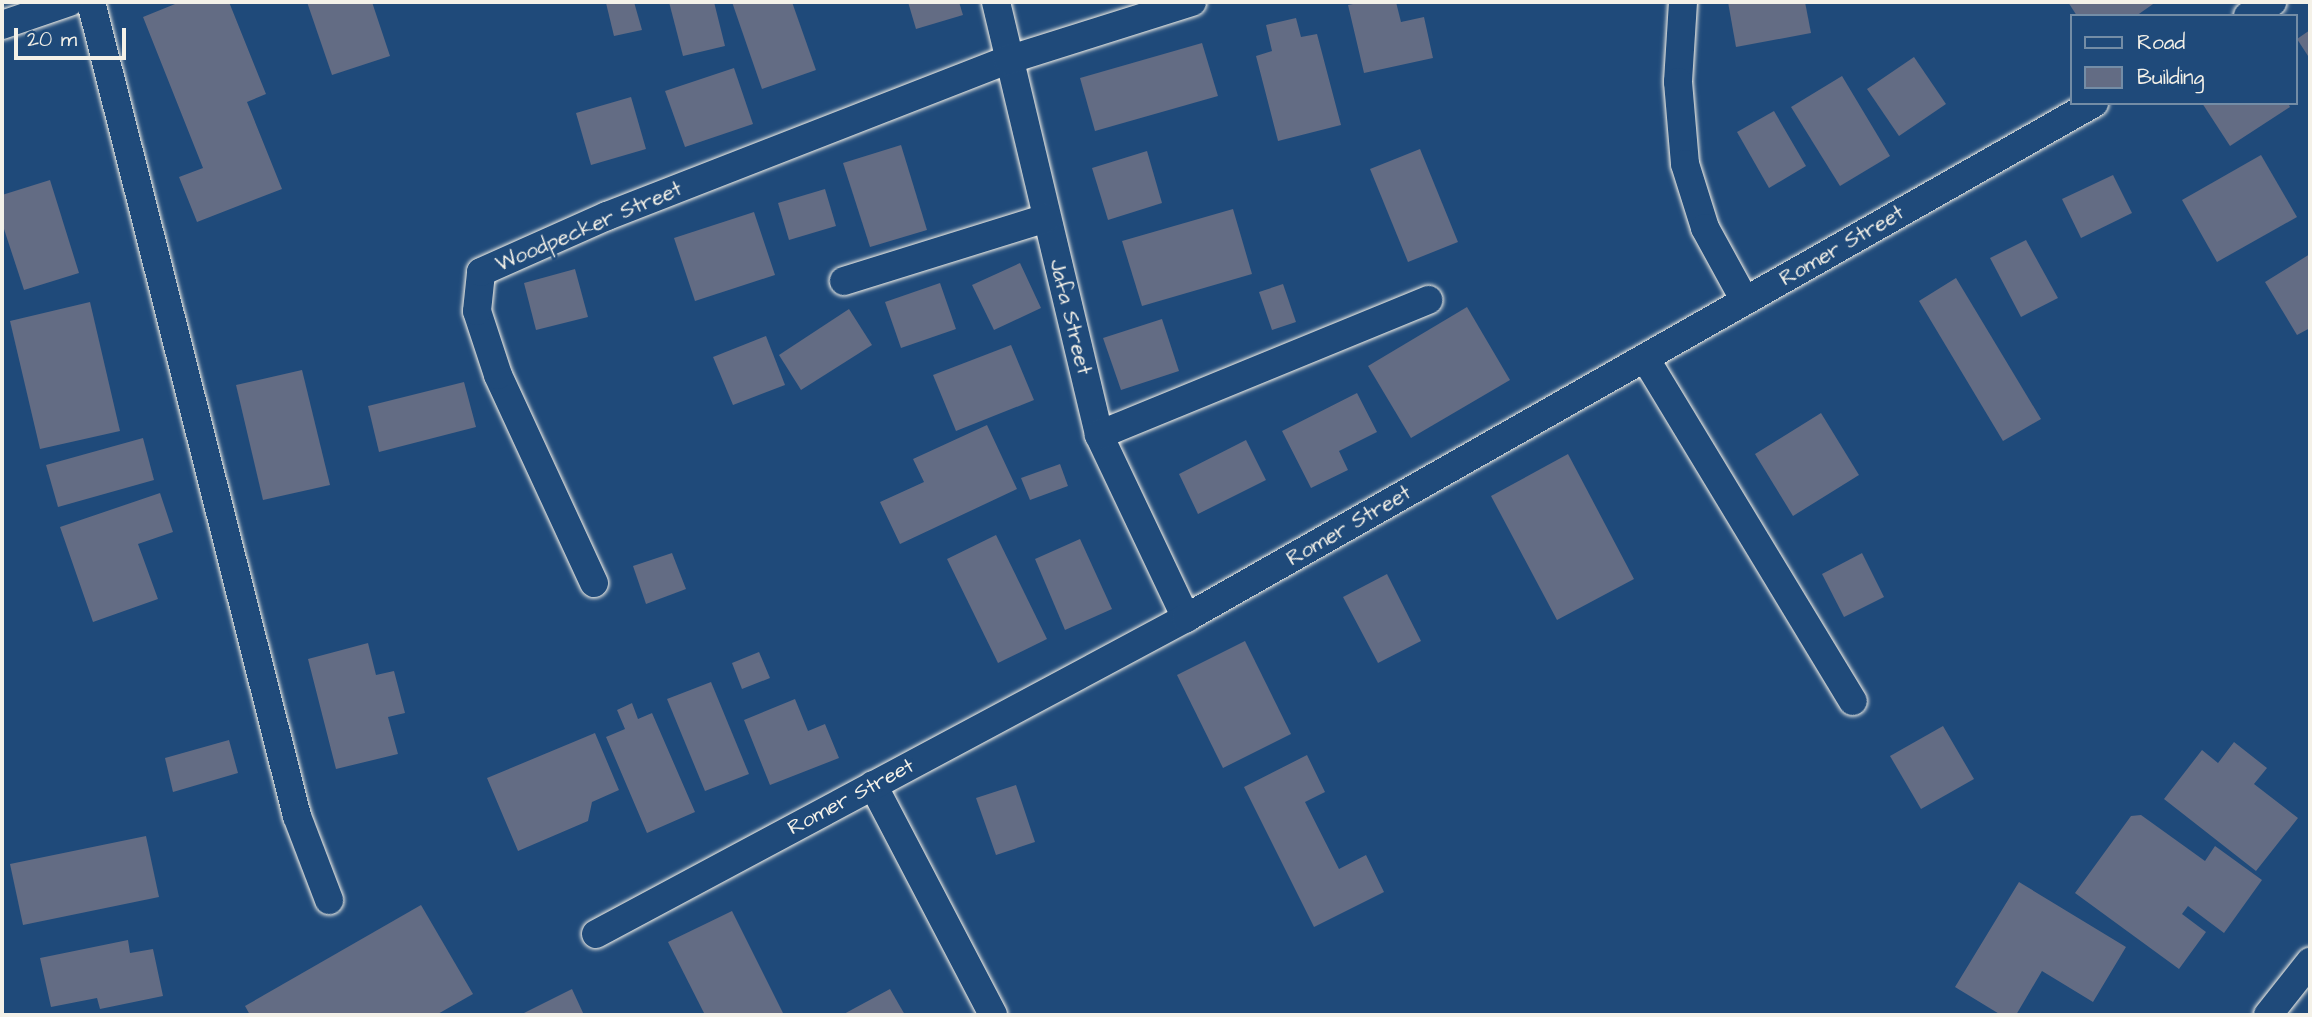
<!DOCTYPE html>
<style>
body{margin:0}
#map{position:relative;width:2312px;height:1017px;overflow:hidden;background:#1f4a7a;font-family:"Architects Daughter",sans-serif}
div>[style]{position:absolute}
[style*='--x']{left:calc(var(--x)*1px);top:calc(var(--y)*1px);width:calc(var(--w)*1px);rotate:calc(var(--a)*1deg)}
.building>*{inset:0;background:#636c84}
.roads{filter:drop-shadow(0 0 2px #f4f1e8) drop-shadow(0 0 2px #f4f1e8)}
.street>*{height:28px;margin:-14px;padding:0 14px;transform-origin:14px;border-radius:14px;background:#1f4a7a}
span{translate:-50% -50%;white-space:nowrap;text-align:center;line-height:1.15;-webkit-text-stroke:5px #1f4a7a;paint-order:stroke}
.street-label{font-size:21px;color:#f4f1e8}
.frame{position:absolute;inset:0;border:4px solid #f4f1e8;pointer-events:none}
.legend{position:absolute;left:2070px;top:14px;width:228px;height:91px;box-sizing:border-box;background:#1f4a7a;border:2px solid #748da6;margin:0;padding:9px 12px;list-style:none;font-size:21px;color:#f4f1e8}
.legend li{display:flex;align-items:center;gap:14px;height:35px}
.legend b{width:35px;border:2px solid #748da6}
.scale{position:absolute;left:14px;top:28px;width:112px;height:32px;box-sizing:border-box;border:4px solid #f4f1e8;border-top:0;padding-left:9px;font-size:21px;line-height:24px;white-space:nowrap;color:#f4f1e8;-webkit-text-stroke:5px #1f4a7a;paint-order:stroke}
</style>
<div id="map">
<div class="building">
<i style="clip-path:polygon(180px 2px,229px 2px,266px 94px,247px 102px,282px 189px,197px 222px,179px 177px,203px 168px,143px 17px)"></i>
<i style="clip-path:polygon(307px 2px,372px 2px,390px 56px,332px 75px)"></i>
<i style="clip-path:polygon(634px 2px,642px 30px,614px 36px,606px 3px)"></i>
<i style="clip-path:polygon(669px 2px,714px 2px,725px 46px,683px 56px)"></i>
<i style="clip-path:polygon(732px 2px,792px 2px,816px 70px,762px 89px)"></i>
<i style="clip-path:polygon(908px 2px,959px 2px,963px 15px,916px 29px)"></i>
<i style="clip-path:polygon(1363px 2px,1396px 2px,1401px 22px,1424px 17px,1433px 58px,1364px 73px,1348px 5px)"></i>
<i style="clip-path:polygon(1728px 2px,1805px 2px,1811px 33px,1736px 47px)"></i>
<i style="clip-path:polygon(2068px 2px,2156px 2px,2136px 16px,2077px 16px)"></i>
<i style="clip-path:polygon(1296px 18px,1301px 37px,1317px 34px,1341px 125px,1278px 141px,1256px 56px,1272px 51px,1266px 25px)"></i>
<i style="clip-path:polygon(2310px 30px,2310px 59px,2297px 39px)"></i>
<i style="clip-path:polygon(1202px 43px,1218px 96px,1095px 131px,1080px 78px)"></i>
<i style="clip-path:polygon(1914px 57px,1946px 104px,1899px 136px,1867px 89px)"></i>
<i style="clip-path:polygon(734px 68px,753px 124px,685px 147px,665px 91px)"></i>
<i style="clip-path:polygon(1842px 76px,1890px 156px,1840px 186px,1791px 107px)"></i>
<i style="clip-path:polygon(631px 97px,646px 149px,591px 165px,576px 113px)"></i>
<i style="clip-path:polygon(2202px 103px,2288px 103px,2290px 107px,2230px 146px)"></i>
<i style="clip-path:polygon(1774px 111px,1806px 166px,1769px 188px,1737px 132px)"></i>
<i style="clip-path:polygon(901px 145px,927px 230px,870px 247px,843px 163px)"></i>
<i style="clip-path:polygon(1420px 149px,1458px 242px,1408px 262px,1370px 169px)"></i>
<i style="clip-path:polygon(1147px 151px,1162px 203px,1108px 220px,1092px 168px)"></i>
<i style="clip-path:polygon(2261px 155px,2297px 217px,2217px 262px,2182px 200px)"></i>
<i style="clip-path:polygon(2113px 175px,2132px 213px,2081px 238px,2062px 199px)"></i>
<i style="clip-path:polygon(50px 180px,79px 273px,24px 290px,2px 223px,2px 195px)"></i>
<i style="clip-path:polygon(825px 189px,836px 226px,789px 240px,778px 203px)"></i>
<i style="clip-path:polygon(1233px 209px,1252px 274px,1142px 306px,1122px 241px)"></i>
<i style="clip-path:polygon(754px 212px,775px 275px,695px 301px,674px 238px)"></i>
<i style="clip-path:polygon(2026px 240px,2058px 298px,2021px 317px,1990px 258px)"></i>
<i style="clip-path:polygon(2310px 254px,2310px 328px,2297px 335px,2265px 282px)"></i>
<i style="clip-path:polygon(1020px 263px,1041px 308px,994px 330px,972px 285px)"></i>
<i style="clip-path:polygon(575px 269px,588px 317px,536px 330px,524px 283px)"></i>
<i style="clip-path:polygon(1956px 278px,2041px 419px,2003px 441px,1919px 301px)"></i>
<i style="clip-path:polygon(940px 283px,956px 329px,901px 348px,885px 302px)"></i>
<i style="clip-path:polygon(1283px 284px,1296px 322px,1272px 330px,1259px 292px)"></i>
<i style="clip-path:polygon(90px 302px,120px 431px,40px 449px,10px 321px)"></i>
<i style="clip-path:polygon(1467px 307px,1510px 380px,1411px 438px,1368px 366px)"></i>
<i style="clip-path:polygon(849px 309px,872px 345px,801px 390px,779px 355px)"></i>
<i style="clip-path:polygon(1162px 319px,1179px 371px,1121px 390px,1103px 338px)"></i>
<i style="clip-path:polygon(766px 336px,785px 385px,733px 405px,713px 357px)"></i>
<i style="clip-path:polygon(1011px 345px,1034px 400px,956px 431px,933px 375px)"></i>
<i style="clip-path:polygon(302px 370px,330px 485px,263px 500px,236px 385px)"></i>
<i style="clip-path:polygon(464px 382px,476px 427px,379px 452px,368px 406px)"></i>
<i style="clip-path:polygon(1357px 393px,1377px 432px,1339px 451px,1348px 470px,1311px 488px,1282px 431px)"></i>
<i style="clip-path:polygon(1821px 413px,1859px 475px,1793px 516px,1755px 454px)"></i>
<i style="clip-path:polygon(987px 425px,1017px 489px,900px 544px,880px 502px,924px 482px,913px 459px)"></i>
<i style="clip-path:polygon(143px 438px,154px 480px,58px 507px,46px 465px)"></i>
<i style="clip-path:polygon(1246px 440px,1266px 480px,1198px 514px,1179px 474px)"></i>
<i style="clip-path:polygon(1568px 454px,1634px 579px,1557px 620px,1491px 496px)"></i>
<i style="clip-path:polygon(1060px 464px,1068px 486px,1030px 500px,1021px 478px)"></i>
<i style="clip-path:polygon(160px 493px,173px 532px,138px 544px,158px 599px,93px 622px,60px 527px)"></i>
<i style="clip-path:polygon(996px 535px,1047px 639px,998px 663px,947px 559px)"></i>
<i style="clip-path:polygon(1080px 539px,1112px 609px,1065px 630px,1035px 559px)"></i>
<i style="clip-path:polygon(672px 553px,686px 589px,646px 604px,633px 566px)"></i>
<i style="clip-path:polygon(1862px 553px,1884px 597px,1844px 617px,1822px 574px)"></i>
<i style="clip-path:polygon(1387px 574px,1421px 641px,1378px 663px,1343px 597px)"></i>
<i style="clip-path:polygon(1245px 641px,1291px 734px,1223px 768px,1177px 675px)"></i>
<i style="clip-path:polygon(368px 643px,376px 675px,394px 671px,405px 713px,388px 717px,398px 754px,336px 769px,308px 659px)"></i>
<i style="clip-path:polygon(759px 652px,770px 678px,742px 689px,732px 663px)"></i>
<i style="clip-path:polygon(711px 682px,749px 774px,705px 791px,667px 699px)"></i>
<i style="clip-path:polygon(795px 699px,808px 731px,825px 724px,839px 758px,770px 785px,744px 720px)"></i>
<i style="clip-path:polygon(632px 703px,638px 719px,652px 713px,695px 812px,647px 833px,606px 737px,625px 729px,617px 710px)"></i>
<i style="clip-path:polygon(1943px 726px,1974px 779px,1921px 809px,1890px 756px)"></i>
<i style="clip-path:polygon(595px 733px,619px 790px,592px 802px,588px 821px,518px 851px,487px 778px)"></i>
<i style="clip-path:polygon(229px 740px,238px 773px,173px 792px,165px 758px)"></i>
<i style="clip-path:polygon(2234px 742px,2267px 768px,2254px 784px,2298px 818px,2256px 871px,2164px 799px,2202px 750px,2218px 763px)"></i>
<i style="clip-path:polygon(1307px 755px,1325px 792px,1305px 802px,1339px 869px,1366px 855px,1384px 892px,1314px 927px,1244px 787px)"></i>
<i style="clip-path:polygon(1016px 785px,1035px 842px,996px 855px,976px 798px)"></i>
<i style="clip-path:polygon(2141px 815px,2205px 861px,2215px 846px,2262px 880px,2224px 933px,2188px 906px,2182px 914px,2206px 932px,2179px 969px,2075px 893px,2131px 816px)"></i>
<i style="clip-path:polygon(146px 836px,159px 897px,23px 925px,10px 864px)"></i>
<i style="clip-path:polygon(2019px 882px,2126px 947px,2093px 1002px,2042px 971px,2016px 1015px,2001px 1015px,1955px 987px)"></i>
<i style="clip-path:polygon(421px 905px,473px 994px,436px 1015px,250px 1015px,245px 1006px)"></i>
<i style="clip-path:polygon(732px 911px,784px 1015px,705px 1015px,668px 942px)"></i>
<i style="clip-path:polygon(128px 940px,130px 953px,153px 949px,163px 996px,100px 1009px,97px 998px,51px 1007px,40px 958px)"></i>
<i style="clip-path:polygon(572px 989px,584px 1015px,520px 1015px)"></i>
<i style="clip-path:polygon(890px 989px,905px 1015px,842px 1015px)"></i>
</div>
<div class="roads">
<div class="street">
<i style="--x:91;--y:2;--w:840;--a:75.8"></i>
<i style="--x:297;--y:816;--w:90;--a:69.1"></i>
<i style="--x:996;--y:2;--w:445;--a:76.6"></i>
<i style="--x:1099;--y:435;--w:203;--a:64.6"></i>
<i style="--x:1683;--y:2;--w:80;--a:93.6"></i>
<i style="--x:1678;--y:82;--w:82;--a:85.1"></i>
<i style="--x:1685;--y:164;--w:67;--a:72.6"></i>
<i style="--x:1705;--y:228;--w:83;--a:61.3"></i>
<i style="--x:2248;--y:16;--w:28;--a:-30"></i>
<i style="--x:2;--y:25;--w:71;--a:-18.9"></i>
<i style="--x:844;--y:281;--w:212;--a:-17.3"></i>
<i style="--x:1645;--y:358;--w:401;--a:58.8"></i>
<i style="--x:1099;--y:435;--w:356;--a:-22.3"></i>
<i style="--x:594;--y:583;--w:229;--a:-114.8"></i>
<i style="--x:498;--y:375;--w:67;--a:-108.2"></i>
<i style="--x:477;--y:311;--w:39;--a:-84"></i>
<i style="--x:481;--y:272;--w:138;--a:-24"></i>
<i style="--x:607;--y:216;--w:430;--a:-21.3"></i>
<i style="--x:1008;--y:60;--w:193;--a:-17.5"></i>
<i style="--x:873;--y:785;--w:259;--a:62.4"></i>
<i style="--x:596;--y:934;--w:669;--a:-28.17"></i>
<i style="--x:1186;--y:618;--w:1044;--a:-29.56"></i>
<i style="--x:2268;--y:1015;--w:68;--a:-51.6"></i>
</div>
</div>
<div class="street-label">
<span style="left:589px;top:227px;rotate:-23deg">Woodpecker Street</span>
<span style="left:1842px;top:246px;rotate:-30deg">Romer Street</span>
<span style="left:1070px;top:317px;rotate:76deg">Jafa Street</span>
<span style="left:1349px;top:526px;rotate:-30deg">Romer Street</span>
<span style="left:851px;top:797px;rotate:-28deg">Romer Street</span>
</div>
<div class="frame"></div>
<ul class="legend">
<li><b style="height:9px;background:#1f4a7a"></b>Road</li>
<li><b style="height:19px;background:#636c84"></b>Building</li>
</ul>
<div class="scale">20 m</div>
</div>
